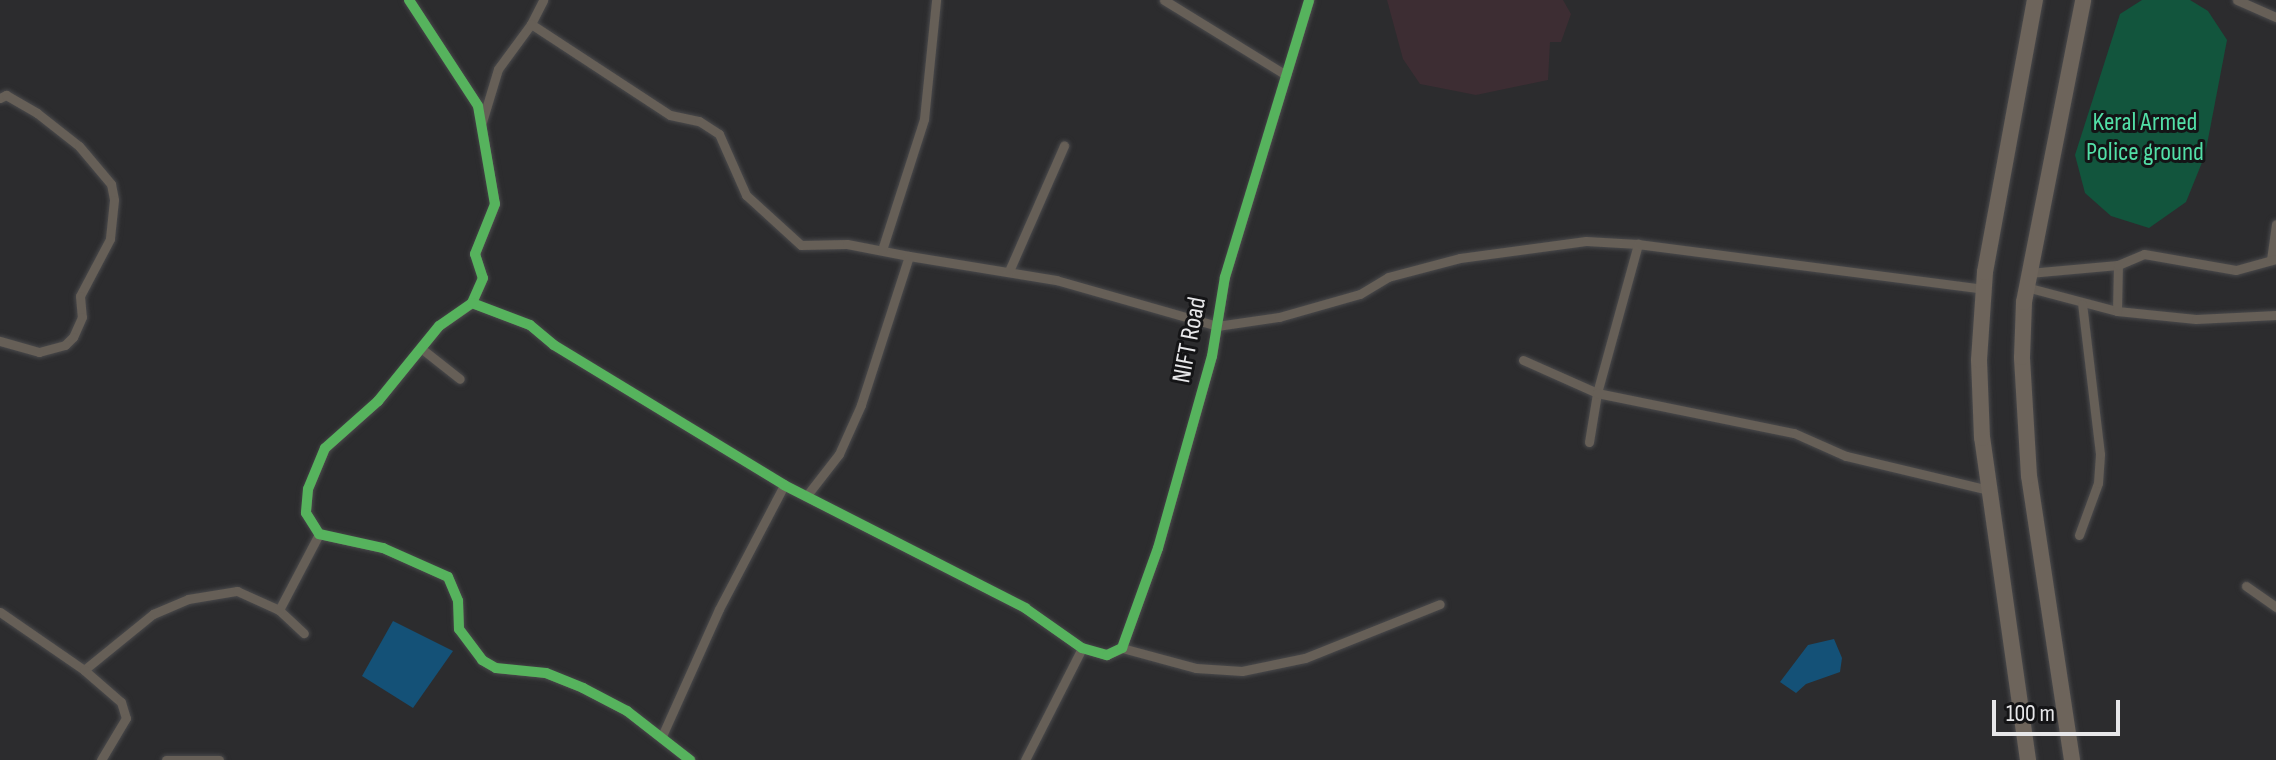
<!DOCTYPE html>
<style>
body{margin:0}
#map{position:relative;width:2276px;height:760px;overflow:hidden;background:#2c2c2e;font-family:"Sofia Sans Condensed",sans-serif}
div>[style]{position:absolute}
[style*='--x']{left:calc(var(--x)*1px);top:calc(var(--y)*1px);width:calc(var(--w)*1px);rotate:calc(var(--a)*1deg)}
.education>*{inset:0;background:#3d2d33}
.green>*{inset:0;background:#12553d}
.water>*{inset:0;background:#145177}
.roads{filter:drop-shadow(0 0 2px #4a4a4c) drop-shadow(0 0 2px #4a4a4c)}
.street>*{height:9px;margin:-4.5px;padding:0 4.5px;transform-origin:4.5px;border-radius:4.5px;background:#665f57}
.highway>*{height:16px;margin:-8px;padding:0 8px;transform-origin:8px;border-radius:8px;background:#6d645b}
.cycleway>*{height:10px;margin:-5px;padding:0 5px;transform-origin:5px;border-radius:5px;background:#56b35d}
span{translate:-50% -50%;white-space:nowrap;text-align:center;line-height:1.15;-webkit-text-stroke:6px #141416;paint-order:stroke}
.park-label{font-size:26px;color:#52dfa7}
.street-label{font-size:26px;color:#e7e7e9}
.scale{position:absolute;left:1992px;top:700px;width:128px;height:36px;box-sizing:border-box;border:4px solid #e7e7e9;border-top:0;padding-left:10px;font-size:24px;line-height:28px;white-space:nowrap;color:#e7e7e9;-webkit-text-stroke:6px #141416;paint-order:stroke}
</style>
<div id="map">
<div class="education">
<i style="clip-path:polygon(1387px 0,1563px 0,1571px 14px,1561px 42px,1550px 42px,1548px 80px,1476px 95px,1420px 84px,1403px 59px)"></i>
</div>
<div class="green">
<i style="clip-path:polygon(2142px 0,2190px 0,2208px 11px,2227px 40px,2205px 155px,2186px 202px,2149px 228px,2111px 216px,2085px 193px,2075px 155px,2120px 14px)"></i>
</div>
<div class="water">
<i style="clip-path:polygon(393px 621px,453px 651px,413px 708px,362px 676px)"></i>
<i style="clip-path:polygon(1834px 639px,1842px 658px,1840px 672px,1806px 684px,1796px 693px,1780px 682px,1808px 645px)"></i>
</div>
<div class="roads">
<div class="street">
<i style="--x:409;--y:0;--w:126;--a:56.9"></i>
<i style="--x:478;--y:106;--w:99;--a:80.2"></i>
<i style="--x:495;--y:204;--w:54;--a:111.8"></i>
<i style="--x:475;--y:254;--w:25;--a:72"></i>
<i style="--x:483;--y:278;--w:27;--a:114"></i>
<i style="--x:472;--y:303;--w:40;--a:145.1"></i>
<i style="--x:439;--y:326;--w:97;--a:129.1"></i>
<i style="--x:378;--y:401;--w:71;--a:138.4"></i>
<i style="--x:325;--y:448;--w:44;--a:112.5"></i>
<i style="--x:308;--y:489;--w:24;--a:95"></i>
<i style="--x:306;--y:513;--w:25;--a:58"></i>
<i style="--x:319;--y:534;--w:66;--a:12.3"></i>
<i style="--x:383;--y:548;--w:71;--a:24"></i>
<i style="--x:448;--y:577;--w:26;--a:67"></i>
<i style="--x:458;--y:601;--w:28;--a:88"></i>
<i style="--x:459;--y:629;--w:39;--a:53"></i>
<i style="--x:482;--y:660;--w:16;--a:30"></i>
<i style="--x:496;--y:668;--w:50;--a:5.7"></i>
<i style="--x:546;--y:673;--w:40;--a:22"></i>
<i style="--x:583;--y:688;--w:50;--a:27.6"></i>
<i style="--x:627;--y:711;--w:80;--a:37.9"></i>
<i style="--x:1164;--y:0;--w:143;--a:31.6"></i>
<i style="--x:2237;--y:0;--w:43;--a:23.6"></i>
<i style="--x:531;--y:24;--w:27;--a:-63"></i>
<i style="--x:0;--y:98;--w:7;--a:-27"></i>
<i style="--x:6;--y:95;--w:36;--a:30"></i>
<i style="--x:37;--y:113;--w:53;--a:38.2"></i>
<i style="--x:79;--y:146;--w:50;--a:49.9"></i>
<i style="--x:111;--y:184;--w:16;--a:79"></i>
<i style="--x:114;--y:200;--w:39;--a:96"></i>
<i style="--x:110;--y:239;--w:64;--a:117.8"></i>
<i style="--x:80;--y:296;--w:21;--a:85"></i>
<i style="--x:82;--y:317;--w:22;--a:114"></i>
<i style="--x:73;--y:337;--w:11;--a:135"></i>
<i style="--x:65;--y:345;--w:27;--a:165"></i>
<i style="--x:39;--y:352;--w:41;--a:-164.2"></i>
<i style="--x:482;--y:122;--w:55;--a:-73.2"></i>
<i style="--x:498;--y:69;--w:56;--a:-53.7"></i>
<i style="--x:531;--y:24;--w:166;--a:33.2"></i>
<i style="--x:670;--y:115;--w:30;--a:12"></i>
<i style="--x:699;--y:121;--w:24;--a:33"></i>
<i style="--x:719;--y:134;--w:67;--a:66.1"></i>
<i style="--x:746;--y:195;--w:74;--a:42.3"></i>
<i style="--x:801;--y:245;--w:46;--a:-1.2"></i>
<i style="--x:847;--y:244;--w:63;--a:11"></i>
<i style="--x:909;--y:256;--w:157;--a:107.9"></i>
<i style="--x:861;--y:405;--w:54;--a:114.2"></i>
<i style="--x:839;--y:454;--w:51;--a:127.8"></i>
<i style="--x:882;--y:250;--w:138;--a:-72.2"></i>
<i style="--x:924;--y:119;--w:120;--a:-84.2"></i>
<i style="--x:909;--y:256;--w:149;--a:9.3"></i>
<i style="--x:1056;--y:280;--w:167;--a:15.9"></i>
<i style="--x:1217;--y:326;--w:63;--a:-8.3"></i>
<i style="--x:1279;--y:317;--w:84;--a:-15.9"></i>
<i style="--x:1360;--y:294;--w:33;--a:-31"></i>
<i style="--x:1388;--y:277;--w:74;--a:-14.8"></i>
<i style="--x:1460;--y:258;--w:127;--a:-7.7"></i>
<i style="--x:1586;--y:241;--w:52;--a:3.3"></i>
<i style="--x:2271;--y:260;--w:36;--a:-82"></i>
<i style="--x:1009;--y:271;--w:137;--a:-66.3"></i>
<i style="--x:2029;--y:273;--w:89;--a:-5.1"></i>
<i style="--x:2026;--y:287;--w:94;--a:14.8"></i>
<i style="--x:2117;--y:311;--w:79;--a:5.8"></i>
<i style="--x:2196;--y:319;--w:80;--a:-2.9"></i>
<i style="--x:472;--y:303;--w:62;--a:20.8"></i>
<i style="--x:530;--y:325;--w:31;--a:40"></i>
<i style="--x:554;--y:345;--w:269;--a:31.3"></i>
<i style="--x:784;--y:485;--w:271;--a:27"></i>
<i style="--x:1025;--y:608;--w:70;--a:35.1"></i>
<i style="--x:1082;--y:648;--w:26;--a:16"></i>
<i style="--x:1107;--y:655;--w:17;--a:-25"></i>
<i style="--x:1122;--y:648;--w:106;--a:-70.2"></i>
<i style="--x:1158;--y:548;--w:199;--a:-74.3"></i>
<i style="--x:1212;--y:356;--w:80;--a:-80.7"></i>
<i style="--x:1225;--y:277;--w:289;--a:-73.1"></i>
<i style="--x:2117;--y:311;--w:46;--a:-88.8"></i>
<i style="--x:2118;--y:265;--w:28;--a:-23"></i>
<i style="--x:2144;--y:254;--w:93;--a:9.9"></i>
<i style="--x:2236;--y:270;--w:41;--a:-15.4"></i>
<i style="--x:422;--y:349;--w:48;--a:38.3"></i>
<i style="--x:1523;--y:360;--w:81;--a:24"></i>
<i style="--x:1597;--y:393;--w:155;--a:-74.6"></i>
<i style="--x:1638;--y:244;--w:348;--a:7.4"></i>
<i style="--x:1589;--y:442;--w:50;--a:-80.7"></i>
<i style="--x:1597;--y:393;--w:201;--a:11.5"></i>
<i style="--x:1794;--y:433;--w:57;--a:23.9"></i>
<i style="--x:1846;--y:456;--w:147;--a:13.4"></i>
<i style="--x:2079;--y:535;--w:55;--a:-69.9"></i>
<i style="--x:2098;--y:483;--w:29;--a:-86"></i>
<i style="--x:2100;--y:454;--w:151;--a:-96.8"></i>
<i style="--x:2246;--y:586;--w:37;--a:35"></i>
<i style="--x:279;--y:610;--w:34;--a:43"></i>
<i style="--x:0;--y:612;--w:102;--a:34.6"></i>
<i style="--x:84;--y:670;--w:89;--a:-39.1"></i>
<i style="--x:153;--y:614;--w:38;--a:-23"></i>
<i style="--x:188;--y:599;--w:50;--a:-9.3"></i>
<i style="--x:237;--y:591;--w:46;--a:24.3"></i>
<i style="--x:279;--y:610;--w:86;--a:-62.2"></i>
<i style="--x:1122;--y:648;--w:77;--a:15.1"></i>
<i style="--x:1196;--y:668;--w:46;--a:3.7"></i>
<i style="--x:1242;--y:671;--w:64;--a:-11.7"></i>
<i style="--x:1305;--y:658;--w:145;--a:-21.8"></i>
<i style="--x:84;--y:670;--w:49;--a:40.9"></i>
<i style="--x:121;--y:702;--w:17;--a:73"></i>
<i style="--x:126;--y:718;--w:49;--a:120.8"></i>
<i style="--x:662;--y:736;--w:139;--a:-65.8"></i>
<i style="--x:719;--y:609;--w:140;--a:-62.3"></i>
<i style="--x:166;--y:760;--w:53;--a:0"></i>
<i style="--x:1025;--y:760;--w:126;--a:-63"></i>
</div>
<div class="highway">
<i style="--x:2028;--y:760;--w:325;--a:-98.1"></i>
<i style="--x:1982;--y:438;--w:78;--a:-92.2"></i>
<i style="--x:1979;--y:360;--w:88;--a:-86.1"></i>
<i style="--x:1985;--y:272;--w:277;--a:-79.6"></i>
<i style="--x:2072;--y:760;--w:287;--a:-98.6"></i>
<i style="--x:2029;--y:476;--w:119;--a:-93.4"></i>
<i style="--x:2022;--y:357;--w:55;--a:-87.9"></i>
<i style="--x:2024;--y:302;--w:308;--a:-78.9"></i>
</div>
</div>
<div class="cycleway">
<i style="--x:409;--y:0;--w:126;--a:56.9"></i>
<i style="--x:478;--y:106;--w:99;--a:80.2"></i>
<i style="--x:495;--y:204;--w:54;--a:111.8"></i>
<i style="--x:475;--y:254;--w:25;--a:72"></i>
<i style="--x:483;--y:278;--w:27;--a:114"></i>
<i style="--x:472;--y:303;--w:40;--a:145.1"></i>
<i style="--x:439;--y:326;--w:97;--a:129.1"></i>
<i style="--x:378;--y:401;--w:71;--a:138.4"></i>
<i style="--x:325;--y:448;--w:44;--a:112.5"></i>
<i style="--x:308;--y:489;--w:24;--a:95"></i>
<i style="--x:306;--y:513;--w:25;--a:58"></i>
<i style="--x:319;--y:534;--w:66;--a:12.3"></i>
<i style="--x:383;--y:548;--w:71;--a:24"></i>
<i style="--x:448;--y:577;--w:26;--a:67"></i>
<i style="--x:458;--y:601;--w:28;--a:88"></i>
<i style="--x:459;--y:629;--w:39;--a:53"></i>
<i style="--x:482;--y:660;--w:16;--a:30"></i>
<i style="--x:496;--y:668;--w:50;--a:5.7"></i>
<i style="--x:546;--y:673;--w:40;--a:22"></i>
<i style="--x:583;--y:688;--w:50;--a:27.6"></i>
<i style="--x:627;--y:711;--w:80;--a:37.9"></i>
<i style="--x:472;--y:303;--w:62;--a:20.8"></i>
<i style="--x:530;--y:325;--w:31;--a:40"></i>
<i style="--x:554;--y:345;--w:269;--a:31.3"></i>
<i style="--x:784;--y:485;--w:271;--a:27"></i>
<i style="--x:1025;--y:608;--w:70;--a:35.1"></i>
<i style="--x:1082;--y:648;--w:26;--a:16"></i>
<i style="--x:1107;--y:655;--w:17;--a:-25"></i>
<i style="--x:1122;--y:648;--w:106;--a:-70.2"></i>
<i style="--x:1158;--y:548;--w:199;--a:-74.3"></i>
<i style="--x:1212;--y:356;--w:80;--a:-80.7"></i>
<i style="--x:1225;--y:277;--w:289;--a:-73.1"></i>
</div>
<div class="park-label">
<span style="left:2145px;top:138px">Keral Armed<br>Police ground</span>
</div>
<div class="street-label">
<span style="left:1190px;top:340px;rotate:-79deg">NIFT Road</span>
</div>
<div class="scale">100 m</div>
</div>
